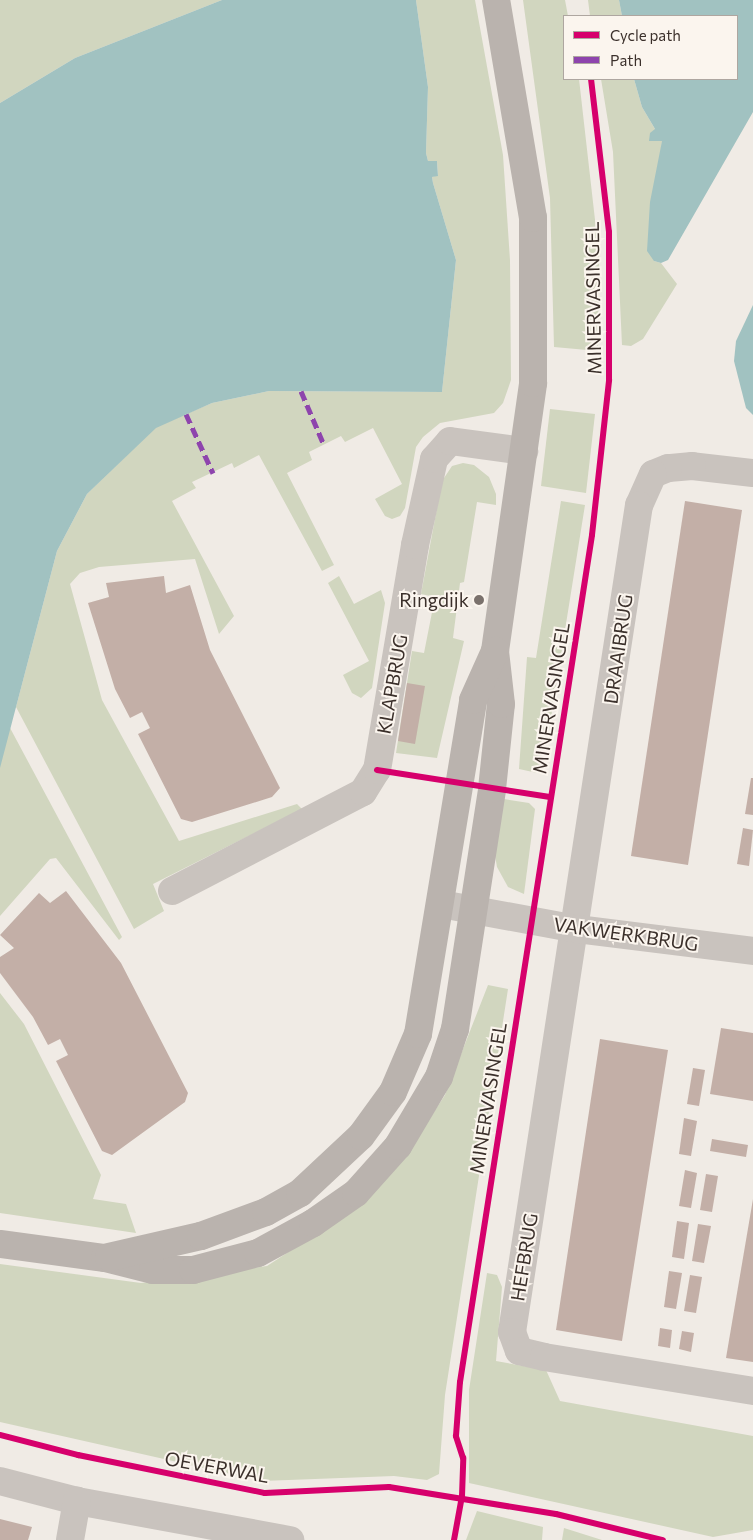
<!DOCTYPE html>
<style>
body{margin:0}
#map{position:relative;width:753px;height:1540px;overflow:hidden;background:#f0ebe5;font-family:Commissioner,sans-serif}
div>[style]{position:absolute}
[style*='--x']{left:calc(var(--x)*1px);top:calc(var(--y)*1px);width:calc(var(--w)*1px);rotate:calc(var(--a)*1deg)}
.green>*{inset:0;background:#d1d6bf}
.water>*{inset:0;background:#a1c2c1}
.building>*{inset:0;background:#c3afa7}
.street>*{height:28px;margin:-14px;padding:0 14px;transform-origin:14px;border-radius:14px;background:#c9c3be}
.secondary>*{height:28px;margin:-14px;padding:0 14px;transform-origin:14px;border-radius:14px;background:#bab3ae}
.quiet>*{height:5px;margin-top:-2.5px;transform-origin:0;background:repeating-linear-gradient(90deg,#8e44ad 0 10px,transparent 0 15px)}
.cycleway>*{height:6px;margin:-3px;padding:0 3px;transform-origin:3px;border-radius:3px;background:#d6006c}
.dots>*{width:14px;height:14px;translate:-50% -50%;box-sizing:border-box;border:2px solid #fbf5ee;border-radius:50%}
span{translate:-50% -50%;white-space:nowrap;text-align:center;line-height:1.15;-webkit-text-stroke:4px #fbf5ee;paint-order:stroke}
.street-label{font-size:19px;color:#3b302b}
.poi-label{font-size:19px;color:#3b302b}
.right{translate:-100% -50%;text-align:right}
.legend{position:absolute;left:563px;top:15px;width:175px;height:65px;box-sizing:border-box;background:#fbf5ee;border:1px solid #aea6a0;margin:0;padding:6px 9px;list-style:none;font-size:15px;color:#3b302b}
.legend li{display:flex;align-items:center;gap:10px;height:25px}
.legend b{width:25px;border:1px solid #aea6a0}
</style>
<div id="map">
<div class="green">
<i style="clip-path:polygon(0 0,222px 0,75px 58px,0 103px)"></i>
<i style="clip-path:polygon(416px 0,475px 0,503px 155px,510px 260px,511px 380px,503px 403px,494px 413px,440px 423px,423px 437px,416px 447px,405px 508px,400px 516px,392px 519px,385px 516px,375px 499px,402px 484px,373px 428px,345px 442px,341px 436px,309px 452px,312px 460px,287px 473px,334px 565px,322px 571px,259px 455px,234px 468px,232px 463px,192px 482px,196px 488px,172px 501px,234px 616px,219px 634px,195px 559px,99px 567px,80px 573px,70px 584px,102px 700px,179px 841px,297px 804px,302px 809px,153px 884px,164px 911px,134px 929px,16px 707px,57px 551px,87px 494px,156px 427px,212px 403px,269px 391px,442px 392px,456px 260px,433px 183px,432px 177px,438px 175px,437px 161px,428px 161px,426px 153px,428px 87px)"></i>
<i style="clip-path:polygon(523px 0,565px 0,568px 16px,564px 16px,564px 79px,579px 79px,599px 255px,598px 351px,554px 347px,550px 198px)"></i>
<i style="clip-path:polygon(588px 0,619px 0,622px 16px,590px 16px)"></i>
<i style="clip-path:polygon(601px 79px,634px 79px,642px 107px,662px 141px,654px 261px,661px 263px,677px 284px,643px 339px,631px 346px,622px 345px,613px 152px)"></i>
<i style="clip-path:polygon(550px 409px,595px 414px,586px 493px,541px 486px)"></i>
<i style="clip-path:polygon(463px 463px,474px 465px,489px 477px,496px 494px,496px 505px,477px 502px,464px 582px,460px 583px,453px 638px,464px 641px,437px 758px,396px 753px,412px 651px,424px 653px,435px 597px,421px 594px,442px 481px,452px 466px)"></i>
<i style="clip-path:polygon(561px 501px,585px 505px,542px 774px,519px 769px,527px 657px,536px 658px)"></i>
<i style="clip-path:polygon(339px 576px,354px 604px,381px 590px,385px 603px,372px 688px,361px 698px,352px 693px,343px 675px,369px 661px,328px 583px)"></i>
<i style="clip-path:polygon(9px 726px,122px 937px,119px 940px,56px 858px,50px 859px,0 916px,0 761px)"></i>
<i style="clip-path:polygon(504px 799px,529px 803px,535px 809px,524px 894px,508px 887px,497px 867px,494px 850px)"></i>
<i style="clip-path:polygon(488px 985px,508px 989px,445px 1395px,439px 1474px,427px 1480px,394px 1476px,262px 1481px,0 1422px,0 1264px,141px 1283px,267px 1266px,313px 1236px,400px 1164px,445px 1095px)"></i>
<i style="clip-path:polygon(0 993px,24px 1024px,101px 1175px,93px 1199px,126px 1204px,136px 1233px,0 1213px)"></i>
<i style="clip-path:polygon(487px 1273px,497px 1275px,502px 1287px,496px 1361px,546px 1370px,560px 1401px,753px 1436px,753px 1530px,713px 1537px,469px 1483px,469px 1390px)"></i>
<i style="clip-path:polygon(477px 1511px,543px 1527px,542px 1540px,466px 1540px)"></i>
<i style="clip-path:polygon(564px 1528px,602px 1540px,562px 1540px)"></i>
</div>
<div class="water">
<i style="clip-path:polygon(222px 0,416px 0,428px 87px,426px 153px,428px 161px,437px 161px,438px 176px,432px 177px,433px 183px,456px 260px,442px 392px,269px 391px,212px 403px,156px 428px,87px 494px,57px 551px,0 768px,0 103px,75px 58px)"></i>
<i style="clip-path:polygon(619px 0,753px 0,753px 112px,668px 260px,661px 263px,654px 261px,647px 251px,650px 202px,662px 141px,649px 141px,650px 133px,655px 129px,642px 107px,634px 79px,737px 79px,737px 16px,622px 16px)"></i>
<i style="clip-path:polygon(753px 305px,753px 415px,746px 408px,734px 361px,736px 341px)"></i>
</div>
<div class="building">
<i style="clip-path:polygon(685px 501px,742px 510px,688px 865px,631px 856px)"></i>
<i style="clip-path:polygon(164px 576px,166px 593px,190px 585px,210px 650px,280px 788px,272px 797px,192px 822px,181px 819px,138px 734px,150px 728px,142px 712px,130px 718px,115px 689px,88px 603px,109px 597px,106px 583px)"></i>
<i style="clip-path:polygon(407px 683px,425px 686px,415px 744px,398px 741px)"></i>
<i style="clip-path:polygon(751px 778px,753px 778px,753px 815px,745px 814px)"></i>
<i style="clip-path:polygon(743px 828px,753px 830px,749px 866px,737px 864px)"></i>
<i style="clip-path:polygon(66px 891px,121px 963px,188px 1093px,185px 1102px,112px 1155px,102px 1151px,56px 1061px,68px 1055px,60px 1039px,48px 1045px,33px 1017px,0 973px,0 957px,14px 948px,0 935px,39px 893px,50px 903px)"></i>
<i style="clip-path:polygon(721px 1028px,753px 1033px,753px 1101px,710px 1094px)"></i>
<i style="clip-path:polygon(600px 1039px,668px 1050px,622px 1341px,556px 1330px)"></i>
<i style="clip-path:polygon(693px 1068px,705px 1070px,699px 1106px,687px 1104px)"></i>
<i style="clip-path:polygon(684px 1118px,697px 1121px,691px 1156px,679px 1154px)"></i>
<i style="clip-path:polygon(712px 1139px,748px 1145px,746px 1157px,710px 1151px)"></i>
<i style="clip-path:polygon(685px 1170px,697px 1173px,691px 1208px,679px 1206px)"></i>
<i style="clip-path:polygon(706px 1174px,718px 1176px,712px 1212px,700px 1210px)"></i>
<i style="clip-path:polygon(753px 1199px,753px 1362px,726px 1358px)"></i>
<i style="clip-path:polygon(677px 1221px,689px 1223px,684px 1259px,672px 1257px)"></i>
<i style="clip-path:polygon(698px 1224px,711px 1226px,704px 1263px,692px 1261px)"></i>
<i style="clip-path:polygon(669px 1271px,682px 1273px,676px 1309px,664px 1307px)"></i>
<i style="clip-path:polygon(690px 1275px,702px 1277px,696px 1313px,684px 1311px)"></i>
<i style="clip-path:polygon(660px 1328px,672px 1330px,670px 1348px,658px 1346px)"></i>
<i style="clip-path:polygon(682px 1331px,694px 1333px,691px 1352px,679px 1349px)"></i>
<i style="clip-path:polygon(0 1519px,32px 1527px,28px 1540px,0 1540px)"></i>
</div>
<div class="street">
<i style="--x:753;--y:473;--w:61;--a:-173.5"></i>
<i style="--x:692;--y:466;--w:24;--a:175"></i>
<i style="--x:668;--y:468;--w:16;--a:158"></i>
<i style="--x:653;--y:474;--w:34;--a:114"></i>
<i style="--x:639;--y:505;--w:837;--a:98.73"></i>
<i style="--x:512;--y:1332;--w:20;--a:70"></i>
<i style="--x:519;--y:1351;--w:26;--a:13"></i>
<i style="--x:544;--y:1357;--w:212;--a:9.2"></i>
<i style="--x:172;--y:891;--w:215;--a:-27.4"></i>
<i style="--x:363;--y:792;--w:26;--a:-58"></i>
<i style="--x:377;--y:770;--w:228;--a:-80.4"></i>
<i style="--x:415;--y:545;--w:88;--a:-77.5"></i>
<i style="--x:434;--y:459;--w:24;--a:-48"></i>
<i style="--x:450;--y:441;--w:75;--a:7.7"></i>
<i style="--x:441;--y:904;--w:138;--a:10.4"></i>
<i style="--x:577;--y:929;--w:177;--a:7.1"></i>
<i style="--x:0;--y:1481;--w:80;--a:14.6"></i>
<i style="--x:77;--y:1501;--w:217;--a:10.4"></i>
<i style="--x:70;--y:1540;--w:40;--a:-80"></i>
</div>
<div class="secondary">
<i style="--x:0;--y:1244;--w:106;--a:7.6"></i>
<i style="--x:105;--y:1258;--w:49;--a:14"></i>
<i style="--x:153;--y:1270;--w:40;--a:0"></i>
<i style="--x:193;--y:1270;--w:67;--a:-14.7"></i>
<i style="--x:258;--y:1253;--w:63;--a:-28.6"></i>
<i style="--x:313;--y:1223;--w:52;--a:-34.9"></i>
<i style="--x:356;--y:1193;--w:63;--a:-48.2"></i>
<i style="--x:398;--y:1146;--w:80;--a:-59.3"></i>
<i style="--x:439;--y:1077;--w:51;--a:-71.6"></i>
<i style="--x:455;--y:1029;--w:243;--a:-81.2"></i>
<i style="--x:492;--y:789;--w:85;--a:-84"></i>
<i style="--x:501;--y:704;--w:53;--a:-96.5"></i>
<i style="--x:495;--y:651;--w:271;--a:-81.9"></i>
<i style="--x:533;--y:383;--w:165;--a:-90"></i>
<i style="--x:533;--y:218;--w:221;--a:-99.6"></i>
<i style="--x:109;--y:1257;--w:94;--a:-12.9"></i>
<i style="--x:201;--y:1236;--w:69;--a:-20.3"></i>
<i style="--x:266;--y:1212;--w:39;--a:-29"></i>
<i style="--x:300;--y:1193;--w:83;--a:-43.1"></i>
<i style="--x:361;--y:1136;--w:54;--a:-54"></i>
<i style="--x:393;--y:1092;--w:63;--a:-66.7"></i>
<i style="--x:418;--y:1034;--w:338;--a:-80.6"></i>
<i style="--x:473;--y:700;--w:54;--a:-65.8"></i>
</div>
<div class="quiet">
<i style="--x:301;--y:391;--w:59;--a:66.9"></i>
<i style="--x:186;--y:414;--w:65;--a:65.4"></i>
</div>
<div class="cycleway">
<i style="--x:377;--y:770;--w:175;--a:8.9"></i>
<i style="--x:0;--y:1435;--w:81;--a:14.4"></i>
<i style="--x:78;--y:1455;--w:191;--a:11.5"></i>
<i style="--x:265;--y:1493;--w:124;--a:-2.8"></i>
<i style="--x:389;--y:1487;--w:169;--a:9.2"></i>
<i style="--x:556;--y:1514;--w:110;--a:13.7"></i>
<i style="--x:454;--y:1540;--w:45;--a:-79.7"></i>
<i style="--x:462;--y:1496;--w:38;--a:-88"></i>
<i style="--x:463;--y:1458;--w:23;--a:-108"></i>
<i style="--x:456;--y:1436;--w:54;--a:-85.8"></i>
<i style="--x:460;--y:1382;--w:857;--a:-81.14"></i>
<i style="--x:592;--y:535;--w:156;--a:-83.7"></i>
<i style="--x:609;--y:380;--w:148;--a:-90"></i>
<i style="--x:609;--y:232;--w:154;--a:-96.7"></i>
</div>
<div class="dots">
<i style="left:479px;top:600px;background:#7a716c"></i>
</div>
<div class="street-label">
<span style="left:593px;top:298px;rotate:-91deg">MINERVASINGEL</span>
<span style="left:618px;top:649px;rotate:-82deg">DRAAIBRUG</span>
<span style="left:392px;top:684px;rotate:-80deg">KLAPBRUG</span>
<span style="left:551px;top:698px;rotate:-81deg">MINERVASINGEL</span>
<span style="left:626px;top:934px;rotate:8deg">VAKWERKBRUG</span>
<span style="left:488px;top:1098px;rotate:-81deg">MINERVASINGEL</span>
<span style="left:524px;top:1257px;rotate:-81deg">HEFBRUG</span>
<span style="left:217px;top:1467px;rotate:10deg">OEVERWAL</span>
</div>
<div class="poi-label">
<span class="right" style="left:469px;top:600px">Ringdijk</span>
</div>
<ul class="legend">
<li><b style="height:6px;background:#d6006c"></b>Cycle path</li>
<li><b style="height:6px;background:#8e44ad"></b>Path</li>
</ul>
</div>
